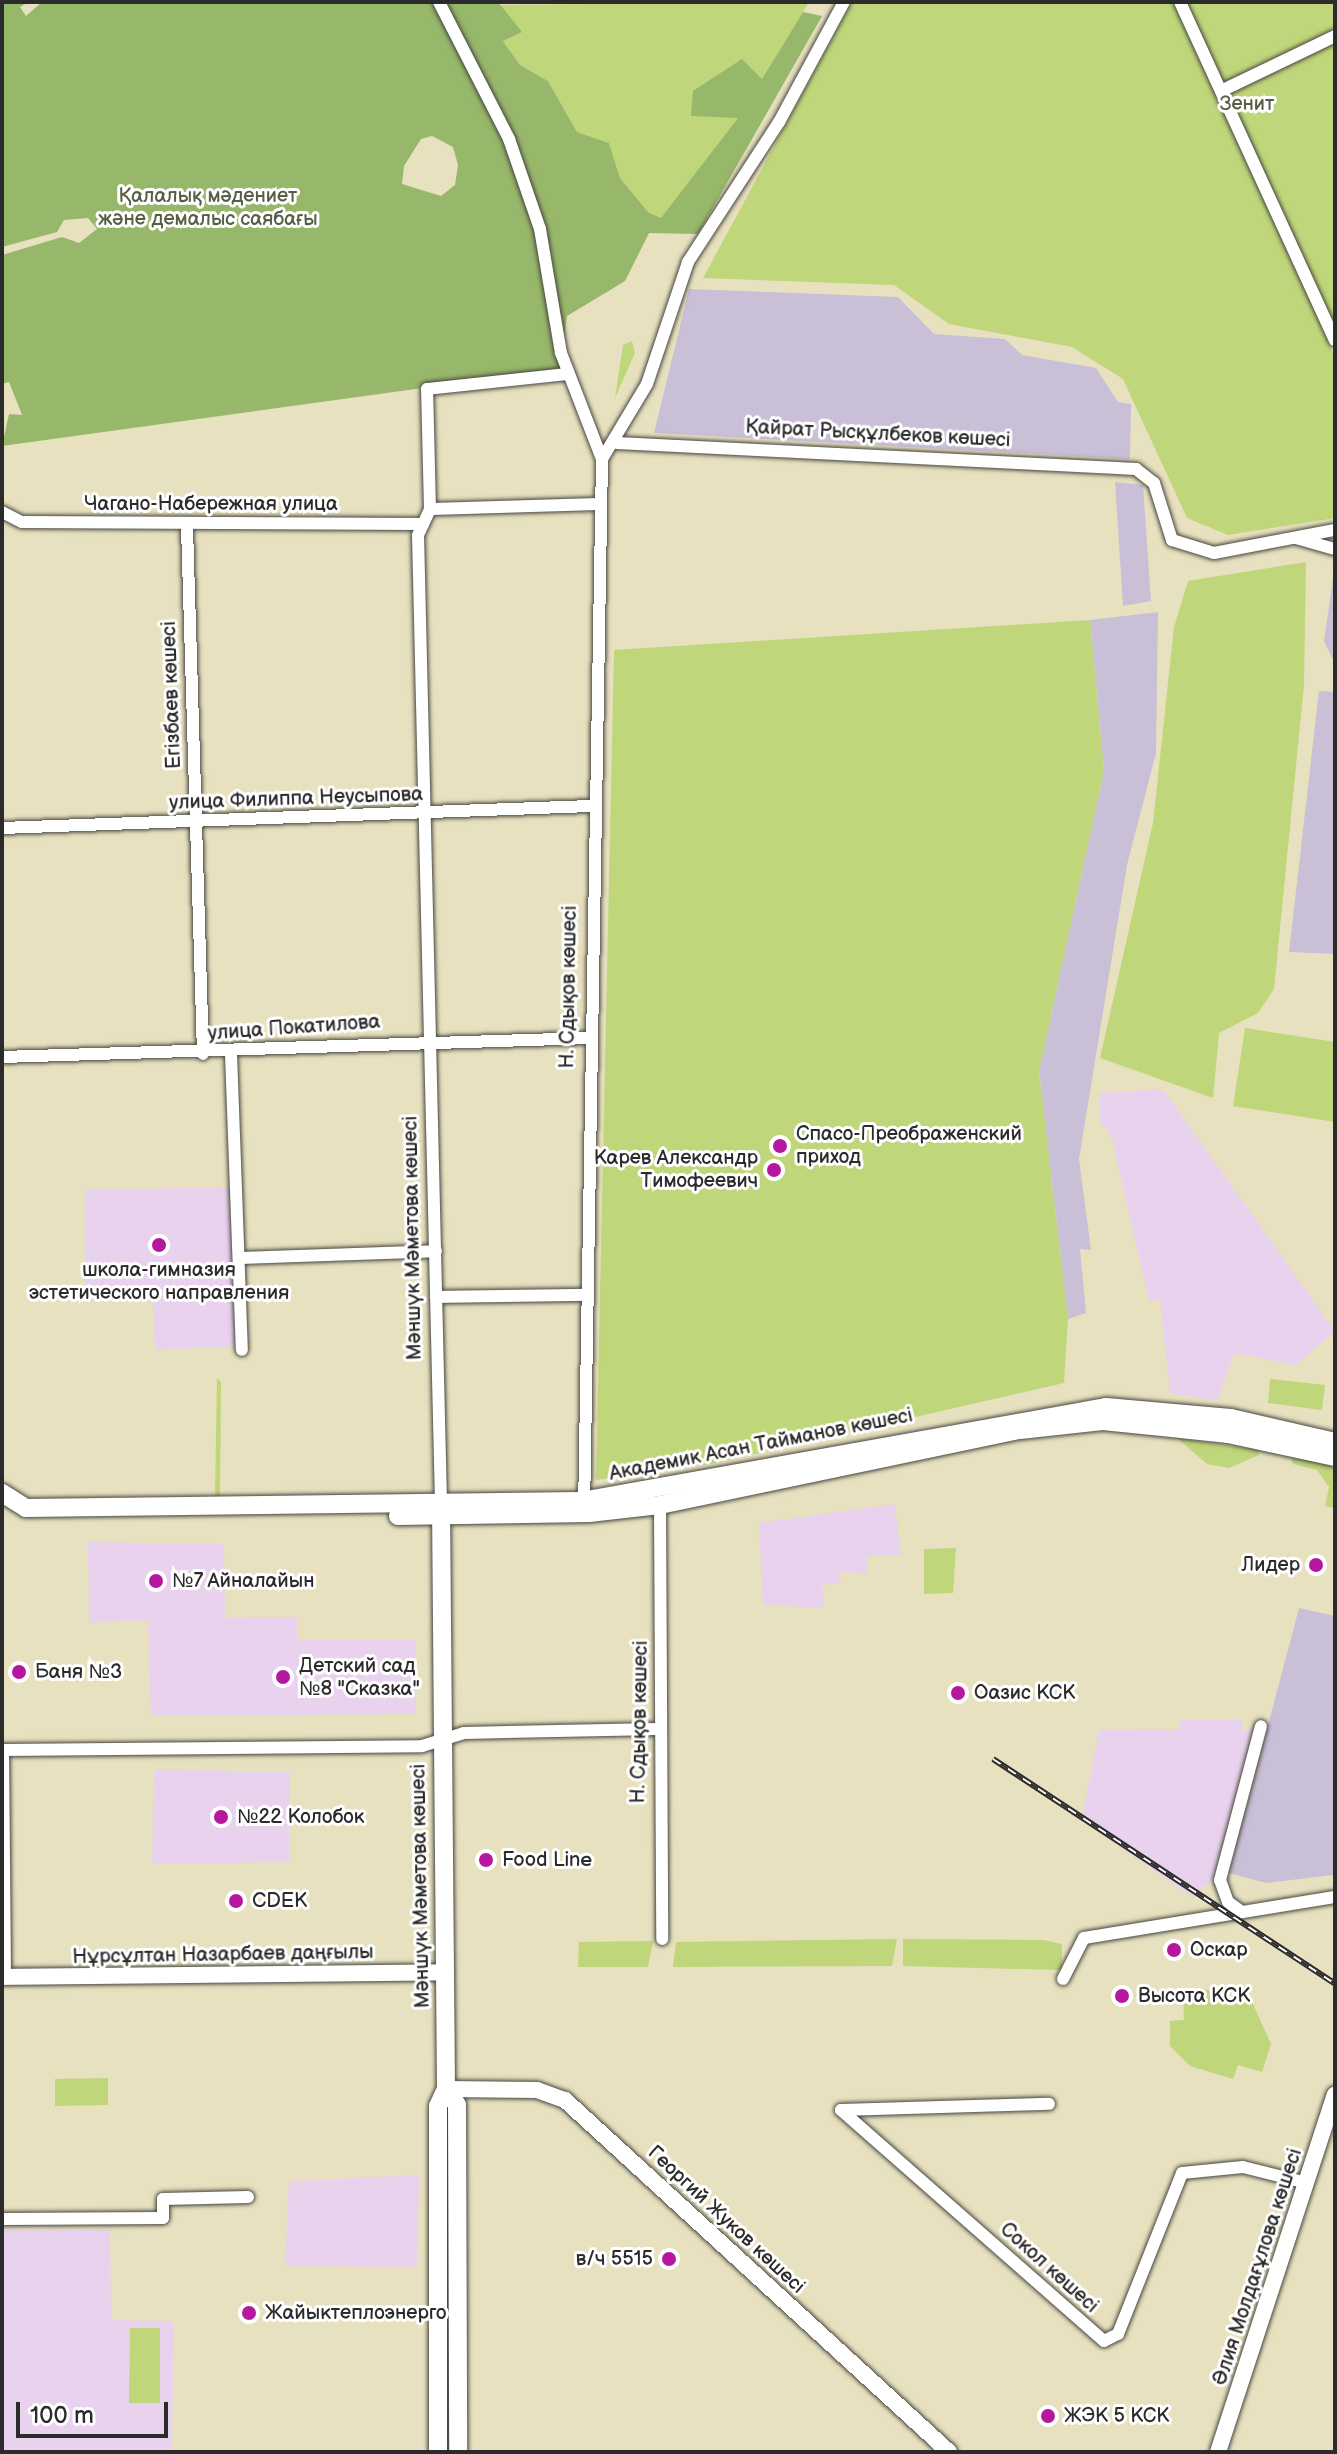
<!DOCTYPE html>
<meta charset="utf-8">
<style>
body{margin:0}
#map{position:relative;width:1337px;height:2454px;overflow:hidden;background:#e8e1bf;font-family:"Balsamiq Sans",sans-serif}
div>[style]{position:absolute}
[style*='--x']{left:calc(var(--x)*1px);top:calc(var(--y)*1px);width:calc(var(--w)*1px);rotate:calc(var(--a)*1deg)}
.built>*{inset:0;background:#e9d2ed}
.industrial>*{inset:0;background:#c9bfd7}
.green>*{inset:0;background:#bfd67a}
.forest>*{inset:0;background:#97b76a}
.roads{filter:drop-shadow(0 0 2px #474641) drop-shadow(0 0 2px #474641)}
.street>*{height:12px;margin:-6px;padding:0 6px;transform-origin:6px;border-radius:6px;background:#fff}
.secondary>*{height:16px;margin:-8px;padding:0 8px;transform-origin:8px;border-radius:8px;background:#fff}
.primary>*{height:18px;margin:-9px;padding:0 9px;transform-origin:9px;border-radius:9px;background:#fff}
.rail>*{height:6px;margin-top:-3px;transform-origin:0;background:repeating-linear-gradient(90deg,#fff 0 9px,#2b2b2b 0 18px);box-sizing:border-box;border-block:2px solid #2b2b2b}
.dots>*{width:22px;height:22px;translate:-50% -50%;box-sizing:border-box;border:4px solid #fff;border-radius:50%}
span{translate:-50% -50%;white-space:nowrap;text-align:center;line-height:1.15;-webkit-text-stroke:6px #fff;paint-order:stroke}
.park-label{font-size:20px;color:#575e43}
.street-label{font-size:20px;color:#2b2b2b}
.poi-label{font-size:20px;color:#2b2b2b}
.left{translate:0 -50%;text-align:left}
.right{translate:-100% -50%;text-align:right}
.frame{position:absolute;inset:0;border:4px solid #2b2b2b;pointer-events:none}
.scale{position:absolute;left:16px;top:2402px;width:152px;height:36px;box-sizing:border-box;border:4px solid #2b2b2b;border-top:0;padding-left:10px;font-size:24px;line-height:28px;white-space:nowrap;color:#2b2b2b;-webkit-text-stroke:6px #fff;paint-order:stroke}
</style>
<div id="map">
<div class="built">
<i style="clip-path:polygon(1163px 1089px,1335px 1331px,1296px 1365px,1234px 1353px,1217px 1401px,1170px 1393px,1160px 1300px,1149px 1301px,1112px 1137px,1099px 1121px,1099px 1093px)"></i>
<i style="clip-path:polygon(233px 1187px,237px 1346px,155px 1350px,153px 1302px,85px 1300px,85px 1190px)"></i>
<i style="clip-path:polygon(895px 1504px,901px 1555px,867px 1556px,867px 1574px,840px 1572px,841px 1582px,822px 1585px,824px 1608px,763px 1605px,759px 1523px)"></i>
<i style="clip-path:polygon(88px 1542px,224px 1544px,225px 1618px,297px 1617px,297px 1640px,415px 1640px,416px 1714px,151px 1716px,148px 1620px,89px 1623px)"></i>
<i style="clip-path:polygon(1179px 1720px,1242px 1720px,1242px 1730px,1253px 1730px,1215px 1877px,1192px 1897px,1082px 1820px,1099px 1730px,1179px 1729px)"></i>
<i style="clip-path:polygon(154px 1769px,290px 1772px,289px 1862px,152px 1864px)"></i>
<i style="clip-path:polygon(419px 2175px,417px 2267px,285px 2266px,289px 2181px)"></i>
<i style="clip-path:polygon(110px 2229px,111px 2320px,174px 2321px,172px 2452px,4px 2452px,2px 2230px)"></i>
</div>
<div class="industrial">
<i style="clip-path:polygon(689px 289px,898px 297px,934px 334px,1005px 339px,1022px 355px,1096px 368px,1118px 402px,1131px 404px,1130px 459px,654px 433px)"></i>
<i style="clip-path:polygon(1115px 482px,1143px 485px,1151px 601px,1123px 606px)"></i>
<i style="clip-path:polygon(1335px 564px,1335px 664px,1324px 641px)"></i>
<i style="clip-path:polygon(1158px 612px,1156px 753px,1127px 865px,1079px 1159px,1091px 1250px,1080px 1249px,1086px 1313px,1068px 1319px,1039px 1071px,1104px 770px,1090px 620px)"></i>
<i style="clip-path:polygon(1319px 691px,1335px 692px,1335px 954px,1289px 952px)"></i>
<i style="clip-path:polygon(1299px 1608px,1335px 1616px,1333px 1875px,1266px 1883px,1229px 1873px)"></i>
</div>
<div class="green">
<i style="clip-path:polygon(809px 2px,739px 117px,662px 218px,648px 212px,620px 178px,609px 143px,577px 132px,548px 81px,520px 65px,503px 41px,521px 32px,494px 5px)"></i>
<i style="clip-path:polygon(852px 2px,1335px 2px,1335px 340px,1321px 322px,1335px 359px,1335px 518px,1228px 535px,1187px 518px,1123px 379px,1072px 347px,949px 324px,894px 285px,703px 278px)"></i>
<i style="clip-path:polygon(632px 341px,635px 353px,615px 398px,623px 345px)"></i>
<i style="clip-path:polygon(1306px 562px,1304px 685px,1274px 989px,1258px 1013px,1219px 1033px,1213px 1098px,1100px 1058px,1153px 823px,1174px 627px,1188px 581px)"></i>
<i style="clip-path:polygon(1090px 620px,1104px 770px,1039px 1071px,1068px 1319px,1064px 1383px,711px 1464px,596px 1480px,614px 650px)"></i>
<i style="clip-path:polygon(1245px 1028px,1335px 1042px,1335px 1122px,1233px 1106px)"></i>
<i style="clip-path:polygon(217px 1378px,221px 1382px,220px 1499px,215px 1495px)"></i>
<i style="clip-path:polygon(1270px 1379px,1325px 1385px,1322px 1410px,1268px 1403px)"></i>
<i style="clip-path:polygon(1177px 1438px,1259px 1450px,1259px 1455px,1229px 1468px,1207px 1464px)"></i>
<i style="clip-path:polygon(1289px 1453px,1335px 1463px,1335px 1508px,1325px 1506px,1329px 1487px,1317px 1470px,1293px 1464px)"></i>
<i style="clip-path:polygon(956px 1548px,953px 1593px,924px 1594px,924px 1549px)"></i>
<i style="clip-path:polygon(897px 1939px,892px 1966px,673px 1967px,676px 1942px)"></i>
<i style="clip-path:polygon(903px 1939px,1043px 1940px,1062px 1944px,1062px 1970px,903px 1966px)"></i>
<i style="clip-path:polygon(653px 1941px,648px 1967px,578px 1967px,579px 1942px)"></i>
<i style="clip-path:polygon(1204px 1989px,1253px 2004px,1271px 2044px,1262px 2072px,1238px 2065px,1233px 2079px,1190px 2066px,1170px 2046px,1170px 2021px,1184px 2020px,1183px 1990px)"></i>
<i style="clip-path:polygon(108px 2078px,108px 2105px,55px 2106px,55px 2079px)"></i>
<i style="clip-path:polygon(443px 2135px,450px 2135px,453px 2452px,445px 2452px)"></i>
<i style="clip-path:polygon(130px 2328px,160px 2328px,160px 2403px,129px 2403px)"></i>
</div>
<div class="forest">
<i style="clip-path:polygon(evenodd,2px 2px,29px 2px,20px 7px,26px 16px,42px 2px,498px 2px,522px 32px,503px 41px,520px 65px,548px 81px,577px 132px,609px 143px,620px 178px,648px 212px,661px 218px,738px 118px,691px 116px,693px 91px,742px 59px,762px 79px,803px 12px,822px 16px,698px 234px,649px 233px,625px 281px,567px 316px,560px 369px,2px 446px,9px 414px,22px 415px,9px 382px,2px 384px,2px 255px,62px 237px,79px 243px,97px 229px,88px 218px,64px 220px,57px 232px,2px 247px,2px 2px,432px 136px,453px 147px,458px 165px,455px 185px,441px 196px,402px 184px,404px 166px,421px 139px,432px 136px)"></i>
</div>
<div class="roads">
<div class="street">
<i style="--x:439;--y:2;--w:154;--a:62.9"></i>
<i style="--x:509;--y:139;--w:95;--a:71"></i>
<i style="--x:540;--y:229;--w:126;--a:80.4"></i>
<i style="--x:561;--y:353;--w:114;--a:68.9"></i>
<i style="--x:602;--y:459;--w:1047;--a:90.98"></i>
<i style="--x:1180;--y:2;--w:372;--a:65.4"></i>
<i style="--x:1223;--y:90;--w:124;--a:-25.7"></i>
<i style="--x:617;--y:443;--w:520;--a:2.87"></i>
<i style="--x:1136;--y:469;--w:23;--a:38"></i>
<i style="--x:1154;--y:483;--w:60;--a:72.5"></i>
<i style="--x:1172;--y:540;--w:44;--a:17.2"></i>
<i style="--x:1214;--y:553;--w:123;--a:-10.8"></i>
<i style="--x:602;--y:459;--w:87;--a:-59"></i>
<i style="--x:647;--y:384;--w:129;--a:-71.4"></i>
<i style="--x:688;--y:262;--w:167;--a:-57"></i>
<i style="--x:779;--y:122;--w:136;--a:-61.6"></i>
<i style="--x:430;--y:509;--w:170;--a:-1.7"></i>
<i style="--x:2;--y:512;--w:22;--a:27"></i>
<i style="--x:22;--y:522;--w:401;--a:0.3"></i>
<i style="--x:187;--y:527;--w:527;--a:88.26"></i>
<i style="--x:1296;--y:538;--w:41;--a:15.8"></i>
<i style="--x:2;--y:828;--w:589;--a:-2.14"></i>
<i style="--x:231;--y:1054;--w:296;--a:87.9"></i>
<i style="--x:2;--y:1057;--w:587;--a:-1.85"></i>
<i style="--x:239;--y:1258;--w:197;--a:-2"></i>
<i style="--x:436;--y:1297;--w:150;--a:-0.8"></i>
<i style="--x:441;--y:1503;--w:968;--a:-91.36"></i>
<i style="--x:418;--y:535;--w:29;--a:-65"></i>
<i style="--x:430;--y:509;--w:120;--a:-91.4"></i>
<i style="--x:427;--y:389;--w:142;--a:-6.1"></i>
<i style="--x:660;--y:1505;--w:434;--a:89.7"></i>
<i style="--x:1242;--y:1912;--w:17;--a:-144"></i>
<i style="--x:1228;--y:1902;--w:23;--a:-110"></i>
<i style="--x:1220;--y:1880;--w:159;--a:-75.1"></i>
<i style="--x:5;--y:1977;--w:227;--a:-90.5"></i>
<i style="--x:3;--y:1750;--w:419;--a:-0.5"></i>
<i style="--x:422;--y:1746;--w:44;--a:-17.2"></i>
<i style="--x:464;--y:1733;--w:193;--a:-1.2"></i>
<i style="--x:1063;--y:1979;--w:46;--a:-62.9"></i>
<i style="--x:1084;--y:1938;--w:254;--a:-9.3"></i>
<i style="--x:841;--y:2110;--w:350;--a:41.3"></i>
<i style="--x:1104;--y:2341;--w:16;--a:-27"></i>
<i style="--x:1118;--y:2334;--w:173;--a:-68.3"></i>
<i style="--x:1182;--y:2173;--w:61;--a:-5.6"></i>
<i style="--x:1243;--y:2167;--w:66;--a:14"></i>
<i style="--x:841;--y:2110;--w:208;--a:-1.7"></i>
<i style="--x:2;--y:2219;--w:161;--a:-0.4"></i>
<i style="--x:163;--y:2218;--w:19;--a:-90"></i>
<i style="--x:163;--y:2199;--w:85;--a:-1.3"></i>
</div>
<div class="secondary">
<i style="--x:2;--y:1977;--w:443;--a:-0.6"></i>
<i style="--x:446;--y:2089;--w:91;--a:0.6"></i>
<i style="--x:537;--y:2090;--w:30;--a:20"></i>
<i style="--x:565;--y:2100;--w:521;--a:42.51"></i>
<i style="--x:1218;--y:2452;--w:376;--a:-71.9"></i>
</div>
<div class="primary">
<i style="--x:2;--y:1493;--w:28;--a:32"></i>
<i style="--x:26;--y:1508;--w:555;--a:-0.72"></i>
<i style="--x:581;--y:1501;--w:533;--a:-10.15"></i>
<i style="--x:1106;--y:1407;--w:125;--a:5"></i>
<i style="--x:1231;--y:1418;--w:107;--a:13"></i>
<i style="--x:398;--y:1516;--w:191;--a:-0.9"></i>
<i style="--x:589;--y:1513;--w:71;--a:-6.4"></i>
<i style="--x:660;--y:1505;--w:368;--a:-11.8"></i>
<i style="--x:1020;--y:1430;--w:83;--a:-6.2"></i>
<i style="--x:1103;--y:1421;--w:126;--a:5.9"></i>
<i style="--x:1228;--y:1434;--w:109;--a:12.1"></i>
<i style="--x:446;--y:2089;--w:19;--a:55"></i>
<i style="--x:457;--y:2105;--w:347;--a:89.8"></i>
<i style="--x:438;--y:2452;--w:346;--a:-90"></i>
<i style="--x:438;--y:2106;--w:19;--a:-65"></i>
<i style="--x:446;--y:2089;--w:583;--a:-90.49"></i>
</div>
</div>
<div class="rail">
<i style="--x:993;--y:1759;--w:409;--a:33.3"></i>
</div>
<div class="dots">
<i style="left:780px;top:1146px;background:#b5179e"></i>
<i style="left:774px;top:1170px;background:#b5179e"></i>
<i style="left:159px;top:1245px;background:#b5179e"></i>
<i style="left:1316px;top:1565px;background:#b5179e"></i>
<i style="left:156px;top:1581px;background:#b5179e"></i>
<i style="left:19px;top:1672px;background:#b5179e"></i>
<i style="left:283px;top:1677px;background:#b5179e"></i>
<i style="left:958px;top:1693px;background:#b5179e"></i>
<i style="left:221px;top:1817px;background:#b5179e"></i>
<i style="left:486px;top:1860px;background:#b5179e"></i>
<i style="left:236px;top:1901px;background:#b5179e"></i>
<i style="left:1174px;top:1950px;background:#b5179e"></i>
<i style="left:1122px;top:1996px;background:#b5179e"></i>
<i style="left:669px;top:2259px;background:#b5179e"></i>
<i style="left:249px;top:2313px;background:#b5179e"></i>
<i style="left:1048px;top:2416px;background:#b5179e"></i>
</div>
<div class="park-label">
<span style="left:1247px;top:104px">Зенит</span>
<span style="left:208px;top:208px">Қалалық мәдениет<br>және демалыс саябағы</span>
</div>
<div class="street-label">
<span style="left:878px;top:434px;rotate:3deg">Қайрат Рысқұлбеков көшесі</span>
<span style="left:211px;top:504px">Чагано-Набережная улица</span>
<span style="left:172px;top:695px;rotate:-92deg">Егізбаев көшесі</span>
<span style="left:296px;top:799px;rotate:-2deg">улица Филиппа Неусыпова</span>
<span style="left:569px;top:987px;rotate:-89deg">Н. Сдықов көшесі</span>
<span style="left:294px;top:1028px;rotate:-4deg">улица Покатилова</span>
<span style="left:413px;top:1238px;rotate:-91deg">Мәншүк Мәметова көшесі</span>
<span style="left:761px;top:1445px;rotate:-11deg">Академик Асан Тайманов көшесі</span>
<span style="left:640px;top:1722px;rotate:-89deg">Н. Сдықов көшесі</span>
<span style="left:421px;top:1886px;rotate:-91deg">Мәншүк Мәметова көшесі</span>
<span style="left:223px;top:1955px;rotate:-1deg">Нұрсұлтан Назарбаев даңғылы</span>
<span style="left:726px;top:2220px;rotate:43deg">Георгий Жуков көшесі</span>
<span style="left:1258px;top:2267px;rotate:-72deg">Әлия Молдағұлова көшесі</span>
<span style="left:1049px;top:2268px;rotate:42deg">Сокол көшесі</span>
</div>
<div class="poi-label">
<span class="left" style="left:796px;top:1146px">Спасо-Преображенский<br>приход</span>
<span class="right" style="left:758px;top:1170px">Карев Александр<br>Тимофеевич</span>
<span style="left:159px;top:1282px">школа-гимназия<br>эстетического направления</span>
<span class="right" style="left:1300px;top:1565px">Лидер</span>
<span class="left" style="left:172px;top:1581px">№7 Айналайын</span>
<span class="left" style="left:299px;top:1678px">Детский сад<br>№8 "Сказка"</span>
<span class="left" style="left:35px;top:1672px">Баня №3</span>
<span class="left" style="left:974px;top:1693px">Оазис КСК</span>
<span class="left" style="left:237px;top:1817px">№22 Колобок</span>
<span class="left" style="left:502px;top:1860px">Food Line</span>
<span class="left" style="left:252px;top:1901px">CDEK</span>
<span class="left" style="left:1190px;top:1950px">Оскар</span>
<span class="left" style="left:1138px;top:1996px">Высота КСК</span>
<span class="right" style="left:653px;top:2259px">в/ч 5515</span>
<span class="left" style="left:265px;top:2313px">Жайыктеплоэнерго</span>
<span class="left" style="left:1064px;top:2416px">ЖЭК 5 КСК</span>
</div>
<div class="frame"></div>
<div class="scale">100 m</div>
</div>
